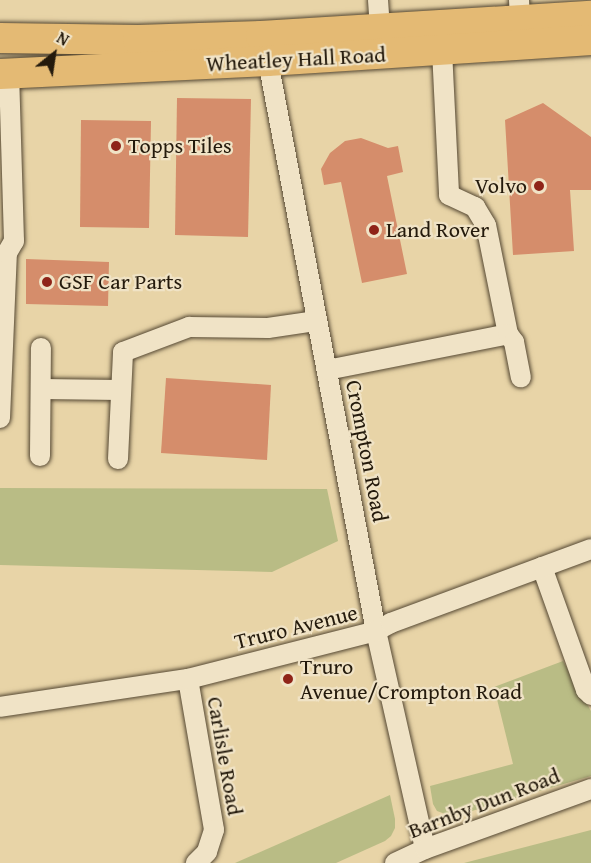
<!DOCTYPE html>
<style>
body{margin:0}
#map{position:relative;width:591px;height:863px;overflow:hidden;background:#e8d4a7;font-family:"Gentium Book Plus",serif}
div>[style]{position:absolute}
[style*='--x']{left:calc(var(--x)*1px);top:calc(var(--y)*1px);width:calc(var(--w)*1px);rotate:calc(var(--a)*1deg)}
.green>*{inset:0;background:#b9bc85}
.building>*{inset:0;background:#d58d6b}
.roads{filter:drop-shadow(0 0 2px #554833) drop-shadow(0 0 2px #554833)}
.minor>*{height:20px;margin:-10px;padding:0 10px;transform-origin:10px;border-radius:10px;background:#f0e3c6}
.highway>*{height:30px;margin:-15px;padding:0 15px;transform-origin:15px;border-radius:15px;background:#e4ba74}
.dots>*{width:16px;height:16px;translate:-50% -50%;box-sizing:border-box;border:3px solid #f0e3c6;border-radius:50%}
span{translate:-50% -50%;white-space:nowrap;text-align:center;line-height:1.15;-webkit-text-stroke:4.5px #f0e3c6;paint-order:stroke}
.street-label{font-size:22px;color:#241a0c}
.poi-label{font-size:22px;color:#241a0c}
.left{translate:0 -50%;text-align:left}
.right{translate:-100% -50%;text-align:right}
.north{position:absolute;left:24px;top:24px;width:60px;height:60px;-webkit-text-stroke:4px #f0e3c6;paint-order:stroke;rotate:30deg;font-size:16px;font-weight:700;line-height:24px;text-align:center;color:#241a0c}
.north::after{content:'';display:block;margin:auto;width:21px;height:27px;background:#241a0c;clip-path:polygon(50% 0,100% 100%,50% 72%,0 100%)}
</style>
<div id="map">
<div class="green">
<i style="clip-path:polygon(0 488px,327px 489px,338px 541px,272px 572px,0 565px)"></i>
<i style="clip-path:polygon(563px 661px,591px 711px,591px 776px,465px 813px,448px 815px,437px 811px,433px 804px,430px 786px,513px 764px,494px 687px)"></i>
<i style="clip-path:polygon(390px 795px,395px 819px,395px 828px,391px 836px,385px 841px,336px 863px,235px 863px)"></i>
<i style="clip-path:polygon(591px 830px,591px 863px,464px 863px)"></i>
</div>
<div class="building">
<i style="clip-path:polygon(177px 98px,251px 99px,248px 237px,175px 235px)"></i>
<i style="clip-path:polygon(543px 103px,591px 137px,591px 190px,570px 190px,574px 251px,513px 255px,505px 120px)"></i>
<i style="clip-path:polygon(81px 120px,151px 121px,149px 228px,80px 227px)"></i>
<i style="clip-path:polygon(361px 138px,388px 148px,398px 146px,403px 172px,387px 176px,407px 274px,362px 283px,341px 182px,324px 185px,321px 169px,330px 153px,345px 141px)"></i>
<i style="clip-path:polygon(26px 259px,109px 262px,108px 306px,26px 304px)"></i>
<i style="clip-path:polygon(166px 378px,271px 385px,267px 460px,161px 453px)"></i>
</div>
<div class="roads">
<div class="minor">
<i style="--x:378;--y:0;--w:29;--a:86"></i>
<i style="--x:519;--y:0;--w:20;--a:87"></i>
<i style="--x:442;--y:50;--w:145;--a:87.2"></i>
<i style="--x:449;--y:195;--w:29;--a:25"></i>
<i style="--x:475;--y:207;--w:21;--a:59"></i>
<i style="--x:486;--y:225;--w:111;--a:78.6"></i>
<i style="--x:268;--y:61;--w:580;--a:79.27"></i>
<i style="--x:376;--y:631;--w:223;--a:77.3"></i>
<i style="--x:327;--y:370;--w:185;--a:-11.2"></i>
<i style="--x:508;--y:334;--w:10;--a:53"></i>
<i style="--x:514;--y:342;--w:36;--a:79"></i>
<i style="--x:42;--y:389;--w:77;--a:0.7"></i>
<i style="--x:0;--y:418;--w:165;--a:-87.6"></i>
<i style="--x:7;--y:253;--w:14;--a:-60"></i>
<i style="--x:14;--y:241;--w:167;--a:-91.7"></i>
<i style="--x:40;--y:456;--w:108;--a:-89.5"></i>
<i style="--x:118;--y:459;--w:107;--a:-87.3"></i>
<i style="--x:123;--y:352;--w:71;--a:-20.7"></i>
<i style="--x:189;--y:327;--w:79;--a:0.7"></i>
<i style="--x:268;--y:328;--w:49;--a:-8.3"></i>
<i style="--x:542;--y:567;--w:131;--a:70.3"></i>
<i style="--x:586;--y:690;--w:7;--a:45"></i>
<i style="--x:188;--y:679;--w:153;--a:80.2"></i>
<i style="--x:214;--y:830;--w:23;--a:108"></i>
<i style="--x:207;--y:852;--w:16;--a:135"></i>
<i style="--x:0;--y:707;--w:190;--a:-8.5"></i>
<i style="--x:188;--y:679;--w:194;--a:-14.3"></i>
<i style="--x:376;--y:631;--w:17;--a:-28"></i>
<i style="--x:391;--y:623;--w:213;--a:-20.3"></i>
<i style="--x:395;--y:863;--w:33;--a:-25"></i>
<i style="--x:425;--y:849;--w:177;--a:-19.9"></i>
</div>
<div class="highway">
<i style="--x:0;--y:38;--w:138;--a:0.8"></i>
<i style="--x:138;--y:40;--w:123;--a:-1.9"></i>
<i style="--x:261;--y:36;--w:331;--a:-3.5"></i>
<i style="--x:0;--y:74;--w:268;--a:-2.8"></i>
<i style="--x:268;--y:61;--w:324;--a:-3.7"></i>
</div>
</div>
<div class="dots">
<i style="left:116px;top:146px;background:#8f2418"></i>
<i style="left:539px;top:186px;background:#8f2418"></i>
<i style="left:374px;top:230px;background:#8f2418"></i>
<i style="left:47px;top:282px;background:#8f2418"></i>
<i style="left:288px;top:679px;background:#8f2418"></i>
</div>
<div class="street-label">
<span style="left:296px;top:59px;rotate:-3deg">Wheatley Hall Road</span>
<span style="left:367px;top:451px;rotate:79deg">Crompton Road</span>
<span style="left:296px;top:627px;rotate:-14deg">Truro Avenue</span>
<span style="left:225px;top:756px;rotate:80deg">Carlisle Road</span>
<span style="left:484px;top:803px;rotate:-21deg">Barnby Dun Road</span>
</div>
<div class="poi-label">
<span class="left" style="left:128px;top:146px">Topps Tiles</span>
<span class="right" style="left:527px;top:186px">Volvo</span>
<span class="left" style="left:386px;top:230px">Land Rover</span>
<span class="left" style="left:59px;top:282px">GSF Car Parts</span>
<span class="left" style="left:300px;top:679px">Truro<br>Avenue/Crompton Road</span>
</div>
<div class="north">N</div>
</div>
